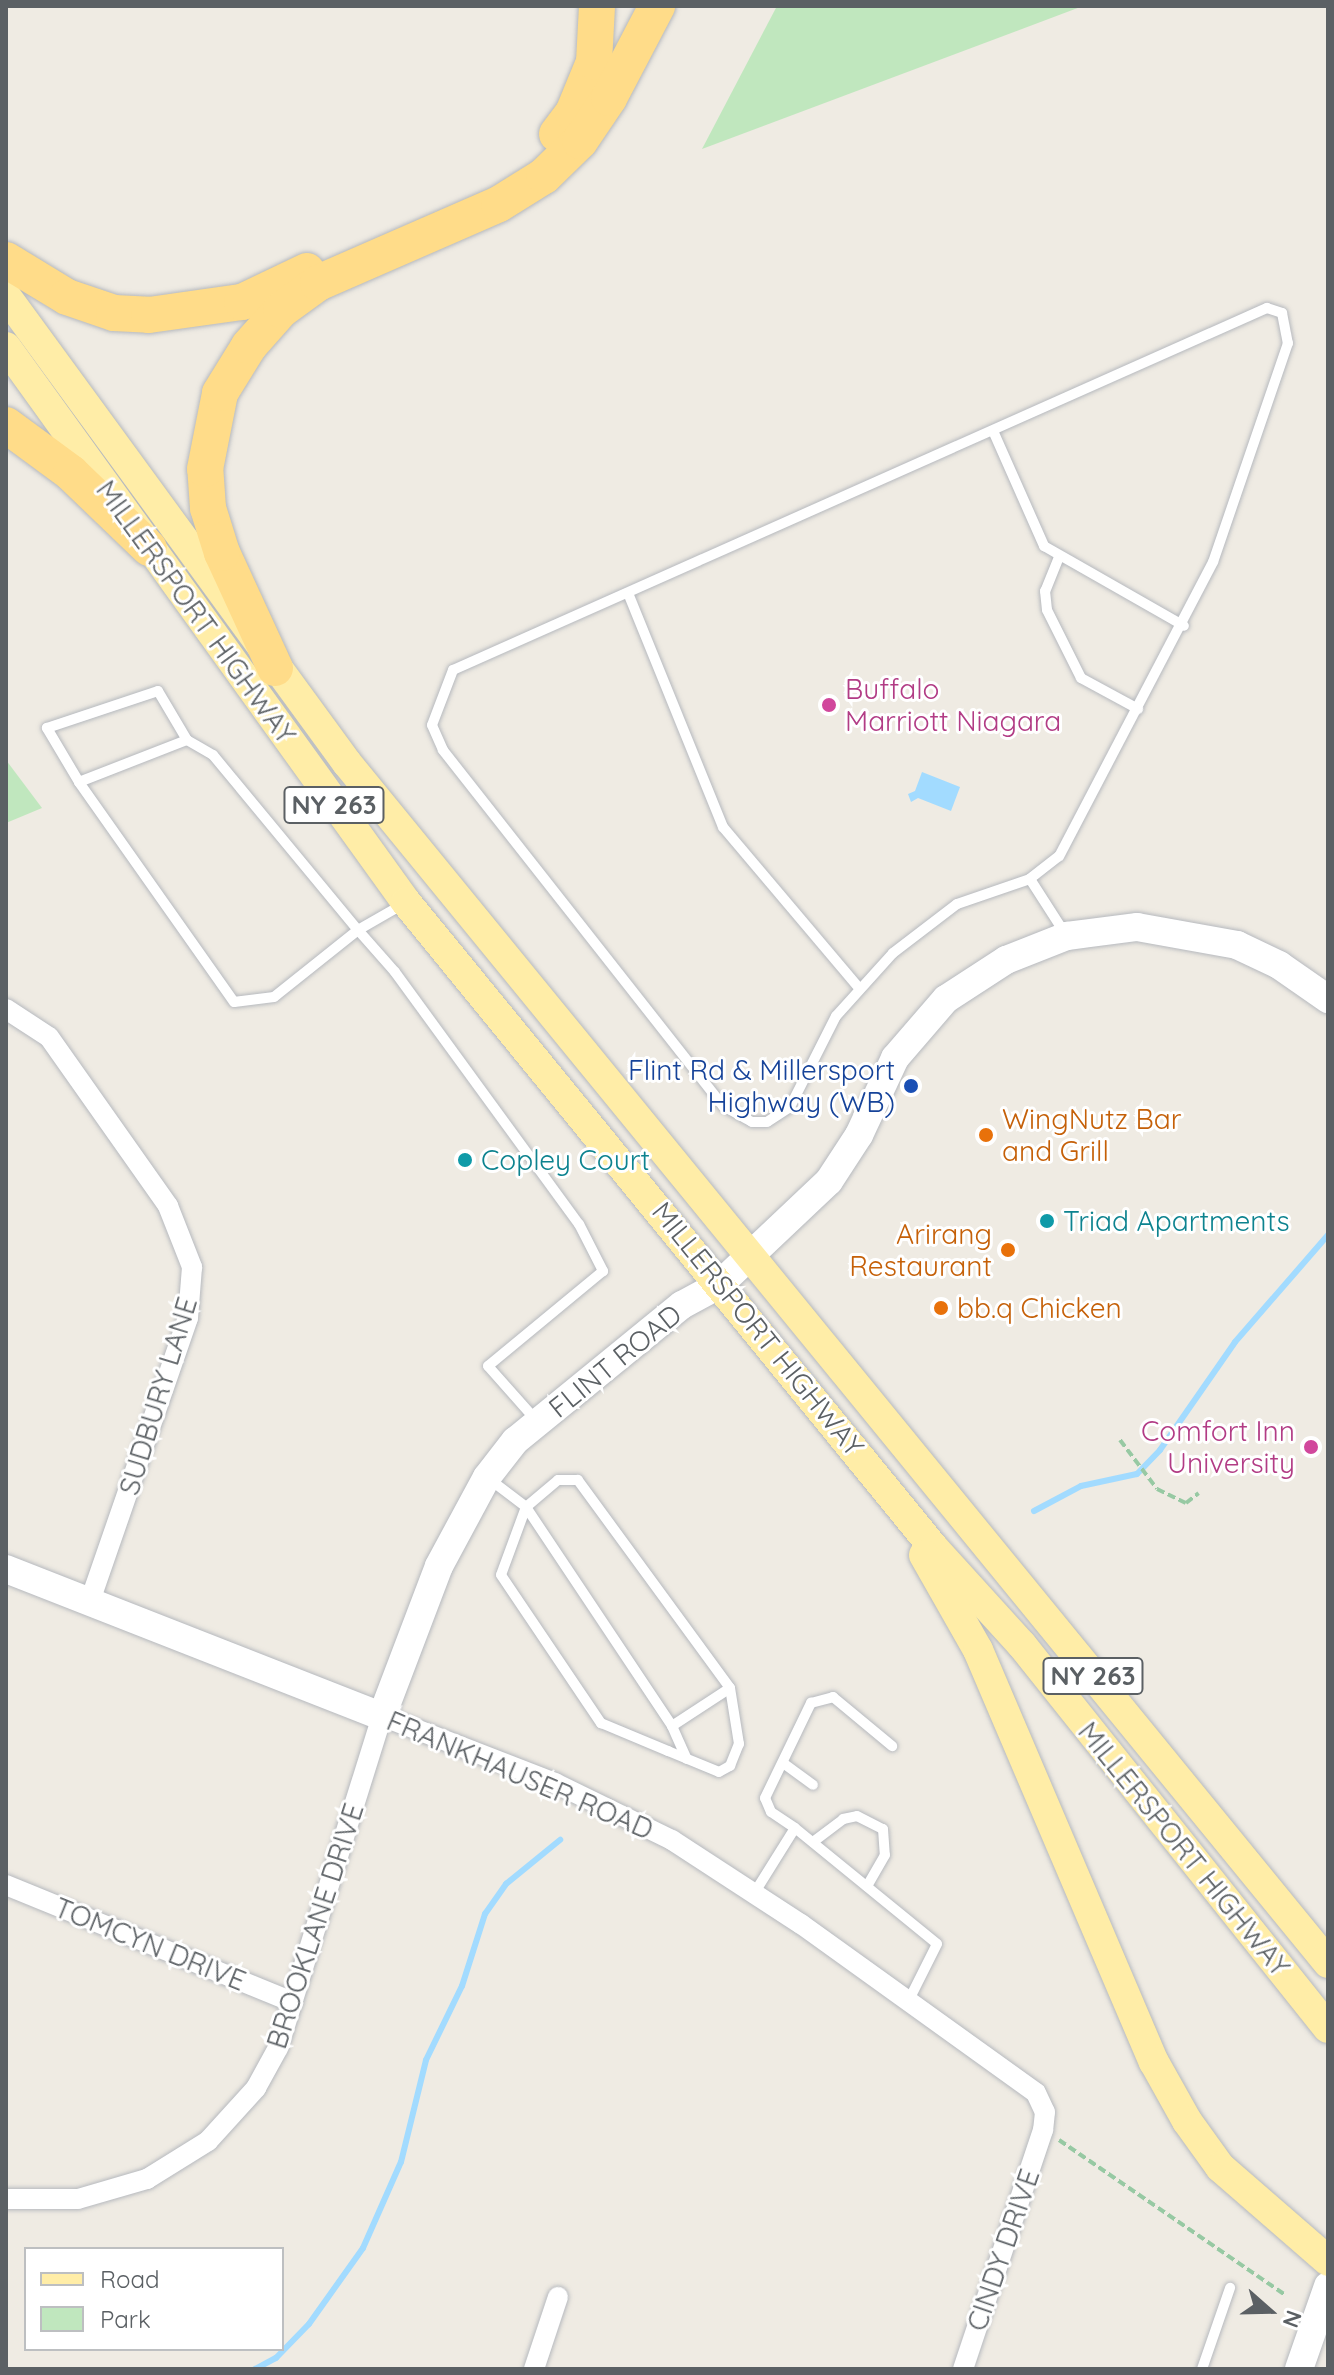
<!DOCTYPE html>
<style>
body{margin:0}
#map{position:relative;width:1334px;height:2375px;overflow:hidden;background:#efebe3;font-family:Quicksand,sans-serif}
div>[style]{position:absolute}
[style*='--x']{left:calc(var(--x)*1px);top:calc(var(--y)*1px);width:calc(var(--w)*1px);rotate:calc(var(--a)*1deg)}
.green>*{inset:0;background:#c0e7be}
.water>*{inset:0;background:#a2dbff}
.stream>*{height:6px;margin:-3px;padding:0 3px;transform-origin:3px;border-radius:3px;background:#a2dbff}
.path>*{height:4px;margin-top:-2px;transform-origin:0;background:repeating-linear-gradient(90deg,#97c9a3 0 8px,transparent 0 12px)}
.roads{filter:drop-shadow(0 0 2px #b6b9be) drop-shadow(0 0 2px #b6b9be)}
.lane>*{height:10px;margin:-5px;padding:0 5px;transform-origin:5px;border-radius:5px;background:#fff}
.street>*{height:20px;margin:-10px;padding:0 10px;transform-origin:10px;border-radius:10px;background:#fff}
.secondary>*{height:28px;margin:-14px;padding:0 14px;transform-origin:14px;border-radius:14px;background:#fff}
.primary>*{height:30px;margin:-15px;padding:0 15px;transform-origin:15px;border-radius:15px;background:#ffeda7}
.highway>*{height:36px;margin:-18px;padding:0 18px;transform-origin:18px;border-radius:18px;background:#ffdc89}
.dots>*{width:22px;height:22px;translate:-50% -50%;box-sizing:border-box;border:4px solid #fff;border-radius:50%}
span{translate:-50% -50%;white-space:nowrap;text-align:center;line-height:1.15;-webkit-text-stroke:6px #fff;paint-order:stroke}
.shield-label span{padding:2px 6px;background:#fff;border:2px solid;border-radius:6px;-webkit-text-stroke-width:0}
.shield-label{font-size:26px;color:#5b6064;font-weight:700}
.street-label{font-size:28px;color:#5b6064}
.hotel-label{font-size:28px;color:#b23c85}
.left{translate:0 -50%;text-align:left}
.right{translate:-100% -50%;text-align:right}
.transit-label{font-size:28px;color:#164399}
.food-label{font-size:28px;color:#c56008}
.culture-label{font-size:28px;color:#0d838f}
.frame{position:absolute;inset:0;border:8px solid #5b6064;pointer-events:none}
.legend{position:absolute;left:24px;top:2247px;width:260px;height:104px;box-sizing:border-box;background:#fff;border:2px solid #bdbfc1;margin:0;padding:10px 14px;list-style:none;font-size:24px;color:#5b6064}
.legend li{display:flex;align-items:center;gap:16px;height:40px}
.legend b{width:40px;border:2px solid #bdbfc1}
.north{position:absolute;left:1230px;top:2271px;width:80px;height:80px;-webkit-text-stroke:6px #fff;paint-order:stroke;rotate:110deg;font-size:22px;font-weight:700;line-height:32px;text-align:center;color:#5b6064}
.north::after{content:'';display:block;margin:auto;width:28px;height:36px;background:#5b6064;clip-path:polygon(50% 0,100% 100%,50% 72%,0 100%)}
</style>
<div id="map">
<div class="green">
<i style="clip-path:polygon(777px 6px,1083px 6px,702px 149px)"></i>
<i style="clip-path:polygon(6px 760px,42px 808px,6px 823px)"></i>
</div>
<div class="water">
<i style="clip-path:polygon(922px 772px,960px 787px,951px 811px,918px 798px,911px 802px,908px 794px,915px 791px)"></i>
</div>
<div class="stream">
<i style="--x:1034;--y:1511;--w:53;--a:-28"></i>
<i style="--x:1081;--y:1486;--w:57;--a:-12.1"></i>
<i style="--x:1137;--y:1474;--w:33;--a:-46"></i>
<i style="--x:1160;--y:1450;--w:131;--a:-55.2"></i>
<i style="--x:1235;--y:1342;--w:142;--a:-49"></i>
<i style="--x:255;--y:2369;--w:24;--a:-28"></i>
<i style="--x:276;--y:2358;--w:47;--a:-45.9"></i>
<i style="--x:309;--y:2324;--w:93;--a:-54.6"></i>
<i style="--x:363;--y:2248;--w:94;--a:-66.2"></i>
<i style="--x:401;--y:2162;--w:105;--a:-76.2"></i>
<i style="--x:426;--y:2060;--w:82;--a:-64.1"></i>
<i style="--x:462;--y:1986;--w:76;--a:-72.3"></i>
<i style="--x:485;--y:1914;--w:37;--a:-55"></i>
<i style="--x:506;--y:1884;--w:70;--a:-39.2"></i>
</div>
<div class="path">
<i style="--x:1120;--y:1440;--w:61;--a:52.9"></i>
<i style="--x:1157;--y:1489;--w:32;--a:26"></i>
<i style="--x:1186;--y:1503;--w:16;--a:-38"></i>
<i style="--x:1059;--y:2140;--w:273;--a:34.4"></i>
</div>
<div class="roads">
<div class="lane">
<i style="--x:1267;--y:308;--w:16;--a:18"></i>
<i style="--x:1282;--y:313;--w:31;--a:79"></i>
<i style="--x:1288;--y:343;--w:231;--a:108.9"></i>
<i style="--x:1213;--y:562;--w:332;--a:117.6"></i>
<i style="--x:1059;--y:856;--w:37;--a:142"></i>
<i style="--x:1030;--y:879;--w:77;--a:161.1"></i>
<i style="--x:957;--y:904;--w:81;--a:142.6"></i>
<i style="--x:893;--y:953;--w:85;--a:132.1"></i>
<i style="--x:836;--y:1016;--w:102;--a:116.8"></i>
<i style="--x:790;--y:1107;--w:27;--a:147"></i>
<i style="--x:767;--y:1122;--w:15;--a:180"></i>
<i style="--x:752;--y:1122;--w:33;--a:-151"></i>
<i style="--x:723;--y:1106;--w:453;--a:-128.2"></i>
<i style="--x:443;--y:750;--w:27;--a:-114"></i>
<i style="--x:432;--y:725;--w:59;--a:-69.1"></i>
<i style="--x:453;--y:670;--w:891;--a:-23.98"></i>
<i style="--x:994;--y:433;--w:124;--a:66.1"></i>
<i style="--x:1044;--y:546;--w:161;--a:29.7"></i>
<i style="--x:1059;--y:557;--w:37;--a:112"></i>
<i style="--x:1045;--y:591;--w:19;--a:84"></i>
<i style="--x:1047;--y:610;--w:76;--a:63.4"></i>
<i style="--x:1081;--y:678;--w:65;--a:28.5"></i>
<i style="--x:628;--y:593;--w:253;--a:67.9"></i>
<i style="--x:723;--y:827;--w:211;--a:49.8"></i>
<i style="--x:187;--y:740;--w:30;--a:30"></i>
<i style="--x:213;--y:755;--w:227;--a:50.4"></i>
<i style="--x:358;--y:930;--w:107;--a:141.4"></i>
<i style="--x:274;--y:997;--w:40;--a:172.9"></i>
<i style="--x:234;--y:1002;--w:269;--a:-125.2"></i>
<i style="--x:79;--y:782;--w:116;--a:-21.3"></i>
<i style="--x:79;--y:782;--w:63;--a:-120.7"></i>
<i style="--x:47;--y:728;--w:117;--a:-18.4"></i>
<i style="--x:158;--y:691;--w:57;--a:59.4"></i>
<i style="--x:1030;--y:879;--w:67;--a:57.3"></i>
<i style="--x:405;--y:903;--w:54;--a:150.1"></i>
<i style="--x:358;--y:930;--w:56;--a:48.6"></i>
<i style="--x:395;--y:972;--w:312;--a:53.9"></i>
<i style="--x:579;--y:1224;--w:53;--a:62.9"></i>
<i style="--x:603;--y:1271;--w:149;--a:140.4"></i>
<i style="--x:488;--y:1366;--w:72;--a:48.4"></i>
<i style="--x:488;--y:1478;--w:48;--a:37.3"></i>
<i style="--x:526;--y:1507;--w:72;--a:110.2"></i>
<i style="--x:501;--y:1575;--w:179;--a:56"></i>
<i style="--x:601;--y:1723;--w:73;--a:22.7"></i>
<i style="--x:668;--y:1751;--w:55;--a:22.4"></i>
<i style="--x:719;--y:1772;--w:13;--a:-29"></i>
<i style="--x:730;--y:1766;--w:24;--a:-68"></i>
<i style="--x:739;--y:1744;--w:57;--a:-99.1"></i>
<i style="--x:730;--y:1688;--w:258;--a:-126.2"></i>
<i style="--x:578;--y:1480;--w:20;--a:180"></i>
<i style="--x:558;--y:1480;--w:42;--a:139.8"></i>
<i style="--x:526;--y:1507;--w:263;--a:56.3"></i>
<i style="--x:672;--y:1726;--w:36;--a:66"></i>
<i style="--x:672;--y:1726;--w:69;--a:-33.2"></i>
<i style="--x:783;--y:1763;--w:37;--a:36"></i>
<i style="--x:795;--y:1828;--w:183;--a:39.2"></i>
<i style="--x:937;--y:1944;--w:63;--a:116.6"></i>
<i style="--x:813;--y:1842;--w:38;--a:-37"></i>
<i style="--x:843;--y:1819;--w:14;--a:-12"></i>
<i style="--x:857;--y:1816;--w:29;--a:27"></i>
<i style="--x:883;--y:1829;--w:26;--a:86"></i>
<i style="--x:885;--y:1855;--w:36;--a:120"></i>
<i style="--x:755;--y:1892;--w:75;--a:-58"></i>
<i style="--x:795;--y:1828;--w:29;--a:-146"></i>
<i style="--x:771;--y:1812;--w:15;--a:-113"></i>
<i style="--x:765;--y:1798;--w:106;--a:-64.2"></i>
<i style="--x:811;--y:1703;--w:23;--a:-15"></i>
<i style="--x:833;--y:1697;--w:77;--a:39.7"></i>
<i style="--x:1202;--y:2369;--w:86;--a:-70.9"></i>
</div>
<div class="street">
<i style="--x:6;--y:1009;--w:51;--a:33.1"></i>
<i style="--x:49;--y:1037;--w:207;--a:54.8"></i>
<i style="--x:168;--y:1206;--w:66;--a:68.5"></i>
<i style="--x:192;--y:1267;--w:51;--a:94.5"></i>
<i style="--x:188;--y:1318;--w:303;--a:109.1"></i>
<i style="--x:6;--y:1885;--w:310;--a:22.2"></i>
<i style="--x:6;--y:2199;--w:72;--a:0"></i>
<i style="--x:78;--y:2199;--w:72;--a:-16.2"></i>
<i style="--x:147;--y:2179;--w:72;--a:-31.9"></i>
<i style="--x:208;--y:2141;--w:72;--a:-47.8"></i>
<i style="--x:256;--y:2088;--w:46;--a:-61.2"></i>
<i style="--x:278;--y:2048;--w:348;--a:-72.6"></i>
<i style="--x:382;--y:1716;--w:186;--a:21.2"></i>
<i style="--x:555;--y:1783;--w:130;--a:26"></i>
<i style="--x:672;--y:1840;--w:154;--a:33.1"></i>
<i style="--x:801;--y:1924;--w:289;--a:35.7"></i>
<i style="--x:1036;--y:2093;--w:21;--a:65"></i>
<i style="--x:1045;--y:2112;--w:18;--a:96"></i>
<i style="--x:1043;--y:2130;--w:252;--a:108.5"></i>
<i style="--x:534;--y:2369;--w:76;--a:-71.6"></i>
</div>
<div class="secondary">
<i style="--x:6;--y:1569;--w:404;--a:21.4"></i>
<i style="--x:382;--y:1716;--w:160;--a:-69.2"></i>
<i style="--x:439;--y:1566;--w:101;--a:-61.7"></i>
<i style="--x:487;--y:1477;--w:46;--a:-52.1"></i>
<i style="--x:515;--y:1441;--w:215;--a:-39.2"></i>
<i style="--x:682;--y:1305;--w:42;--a:-28.4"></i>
<i style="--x:719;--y:1285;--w:151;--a:-43.4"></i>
<i style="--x:829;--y:1181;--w:55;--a:-56.9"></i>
<i style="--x:859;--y:1135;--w:85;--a:-64.9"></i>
<i style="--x:895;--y:1058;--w:78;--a:-49.2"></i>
<i style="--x:946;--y:999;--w:72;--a:-33"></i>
<i style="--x:1006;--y:960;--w:66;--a:-21.5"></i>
<i style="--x:1067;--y:936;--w:71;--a:-7.3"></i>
<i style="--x:1137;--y:927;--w:102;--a:10.2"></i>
<i style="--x:1237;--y:945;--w:47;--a:25.5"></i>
<i style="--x:1279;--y:965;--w:60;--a:34.8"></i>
<i style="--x:1299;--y:2369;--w:88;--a:-70.7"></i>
</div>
<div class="primary">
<i style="--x:6;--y:296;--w:578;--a:53.86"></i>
<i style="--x:347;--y:763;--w:1550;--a:50.73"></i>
<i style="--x:6;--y:347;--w:684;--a:54.22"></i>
<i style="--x:406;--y:902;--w:833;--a:50.75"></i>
<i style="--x:933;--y:1547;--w:132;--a:47.8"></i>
<i style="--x:1022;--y:1645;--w:490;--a:51.4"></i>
<i style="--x:924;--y:1555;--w:109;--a:60.4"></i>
<i style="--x:978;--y:1650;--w:448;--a:66.9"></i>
<i style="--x:1154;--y:2062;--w:68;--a:60.8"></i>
<i style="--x:1187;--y:2121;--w:57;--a:54.3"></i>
<i style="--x:1220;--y:2167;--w:143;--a:41"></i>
</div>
<div class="highway">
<i style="--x:557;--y:134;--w:26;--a:-53"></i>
<i style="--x:573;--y:113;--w:55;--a:-67.6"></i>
<i style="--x:594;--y:62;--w:56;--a:-86.9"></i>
<i style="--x:6;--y:260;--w:71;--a:31.2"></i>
<i style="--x:67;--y:297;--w:50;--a:18.8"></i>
<i style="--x:114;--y:313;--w:35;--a:3"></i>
<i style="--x:149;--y:315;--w:94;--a:-8"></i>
<i style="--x:242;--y:302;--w:72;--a:-25.5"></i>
<i style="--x:6;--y:425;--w:81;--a:36.4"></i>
<i style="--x:71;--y:473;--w:108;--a:43.9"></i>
<i style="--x:275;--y:668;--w:127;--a:-114.7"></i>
<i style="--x:222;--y:553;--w:47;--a:-107.3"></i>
<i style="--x:208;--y:508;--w:39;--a:-94"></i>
<i style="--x:205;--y:469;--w:77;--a:-78.8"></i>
<i style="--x:220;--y:393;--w:55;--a:-58.3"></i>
<i style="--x:249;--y:346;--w:48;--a:-48.4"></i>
<i style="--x:281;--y:310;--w:46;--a:-36.1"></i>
<i style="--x:318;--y:283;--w:197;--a:-23.6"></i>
<i style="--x:499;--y:204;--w:53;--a:-31.9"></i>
<i style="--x:544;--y:176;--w:50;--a:-44.2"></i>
<i style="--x:580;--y:141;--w:52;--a:-56"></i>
<i style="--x:609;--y:98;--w:104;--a:-62.4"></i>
</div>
</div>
<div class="dots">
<i style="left:829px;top:705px;background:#d1479c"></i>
<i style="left:911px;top:1086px;background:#1a4fb4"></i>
<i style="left:986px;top:1135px;background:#e8710a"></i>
<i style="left:465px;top:1160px;background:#0f9aa8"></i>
<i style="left:1047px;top:1221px;background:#0f9aa8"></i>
<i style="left:1008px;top:1250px;background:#e8710a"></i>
<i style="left:941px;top:1308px;background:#e8710a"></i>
<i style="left:1311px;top:1447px;background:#d1479c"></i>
</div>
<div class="shield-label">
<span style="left:334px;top:805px">NY 263</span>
<span style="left:1093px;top:1676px">NY 263</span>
</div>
<div class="street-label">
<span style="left:196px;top:612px;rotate:54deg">MILLERSPORT HIGHWAY</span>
<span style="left:758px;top:1329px;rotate:51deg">MILLERSPORT HIGHWAY</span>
<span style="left:615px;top:1361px;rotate:-39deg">FLINT ROAD</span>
<span style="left:158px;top:1396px;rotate:-73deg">SUDBURY LANE</span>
<span style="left:520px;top:1775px;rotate:23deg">FRANKHAUSER ROAD</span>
<span style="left:1184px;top:1849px;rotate:51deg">MILLERSPORT HIGHWAY</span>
<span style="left:315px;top:1926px;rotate:-72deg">BROOKLANE DRIVE</span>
<span style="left:150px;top:1944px;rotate:22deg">TOMCYN DRIVE</span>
<span style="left:1003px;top:2250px;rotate:-71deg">CINDY DRIVE</span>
</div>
<div class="hotel-label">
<span class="left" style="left:845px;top:705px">Buffalo<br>Marriott Niagara</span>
<span class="right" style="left:1295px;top:1447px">Comfort Inn<br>University</span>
</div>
<div class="transit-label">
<span class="right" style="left:895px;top:1086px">Flint Rd &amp; Millersport<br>Highway (WB)</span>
</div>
<div class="food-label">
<span class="left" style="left:1002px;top:1135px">WingNutz Bar<br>and Grill</span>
<span class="right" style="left:992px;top:1250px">Arirang<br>Restaurant</span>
<span class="left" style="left:957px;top:1308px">bb.q Chicken</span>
</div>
<div class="culture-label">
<span class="left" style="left:481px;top:1160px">Copley Court</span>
<span class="left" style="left:1063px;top:1221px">Triad Apartments</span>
</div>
<div class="frame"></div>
<ul class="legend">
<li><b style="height:10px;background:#ffeda7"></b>Road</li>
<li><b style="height:22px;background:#c0e7be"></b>Park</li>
</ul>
<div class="north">N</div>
</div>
